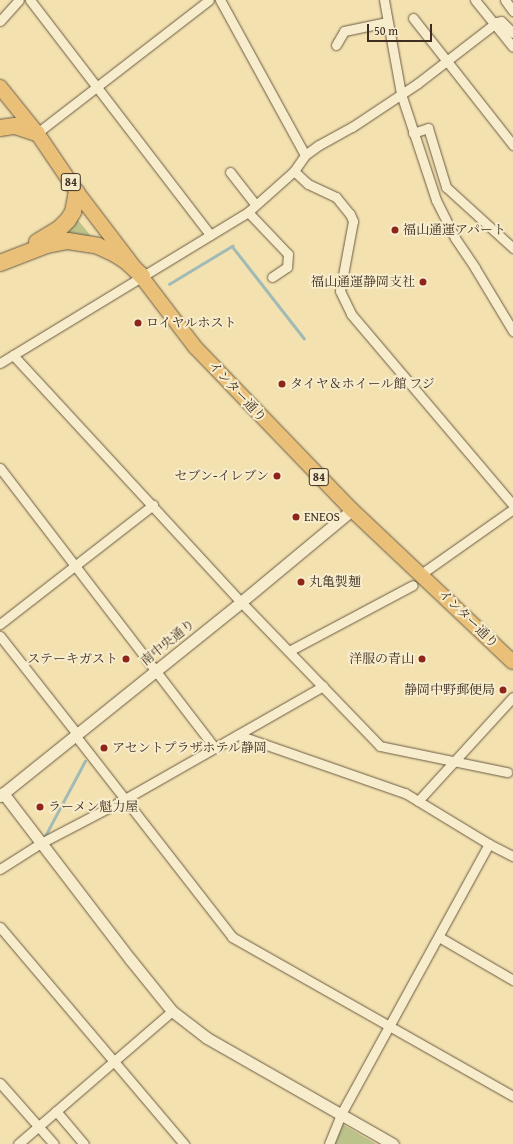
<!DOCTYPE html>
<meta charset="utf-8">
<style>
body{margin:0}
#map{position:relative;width:513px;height:1144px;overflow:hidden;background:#f3e1af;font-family:"Gentium Book Plus","Noto Serif JP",serif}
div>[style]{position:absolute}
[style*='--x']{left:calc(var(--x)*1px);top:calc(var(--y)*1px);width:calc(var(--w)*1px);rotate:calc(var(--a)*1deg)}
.green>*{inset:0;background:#bbc38b}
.stream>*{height:2.5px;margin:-1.25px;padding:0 1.25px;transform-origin:1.25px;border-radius:1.25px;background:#a0bbb6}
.roads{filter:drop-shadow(0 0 1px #6b5b45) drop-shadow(0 0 1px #6b5b45)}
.minor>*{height:9px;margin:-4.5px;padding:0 4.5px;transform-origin:4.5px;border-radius:4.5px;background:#f7eccb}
.tertiary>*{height:11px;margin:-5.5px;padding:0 5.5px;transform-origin:5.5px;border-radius:5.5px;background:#f7eccb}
.primary>*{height:14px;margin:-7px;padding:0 7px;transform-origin:7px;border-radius:7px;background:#eac078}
.motorway>*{height:16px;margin:-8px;padding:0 8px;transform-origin:8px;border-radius:8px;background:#eac078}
.dots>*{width:11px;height:11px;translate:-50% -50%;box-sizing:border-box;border:2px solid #f7eccb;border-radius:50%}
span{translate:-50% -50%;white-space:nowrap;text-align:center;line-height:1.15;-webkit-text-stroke:4px #f7eccb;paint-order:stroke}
.shield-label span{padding:1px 3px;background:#f7eccb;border:1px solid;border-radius:3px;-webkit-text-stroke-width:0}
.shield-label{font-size:12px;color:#3e2e22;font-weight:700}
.poi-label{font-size:13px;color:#3e2e22}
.left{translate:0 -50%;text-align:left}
.right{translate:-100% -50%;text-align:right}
.street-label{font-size:13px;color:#3e2e22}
.scale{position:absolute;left:367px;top:24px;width:65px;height:18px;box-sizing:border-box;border:2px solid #3e2e22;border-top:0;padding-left:5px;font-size:12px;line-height:14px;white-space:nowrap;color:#3e2e22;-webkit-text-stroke:3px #f7eccb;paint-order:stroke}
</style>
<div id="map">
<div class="green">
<i style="clip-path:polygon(77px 219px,96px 242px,63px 233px)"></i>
<i style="clip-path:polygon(342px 1124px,376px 1144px,334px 1144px)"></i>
</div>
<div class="stream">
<i style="--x:169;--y:284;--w:74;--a:-31.1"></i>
<i style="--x:232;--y:246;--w:117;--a:52"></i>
<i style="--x:44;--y:838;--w:87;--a:-62"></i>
</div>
<div class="roads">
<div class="minor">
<i style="--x:30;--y:0;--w:296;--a:52.5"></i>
<i style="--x:384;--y:0;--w:96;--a:79.7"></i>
<i style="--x:401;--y:94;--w:112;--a:71.7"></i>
<i style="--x:436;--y:200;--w:42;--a:63.4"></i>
<i style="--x:455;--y:238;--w:36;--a:56"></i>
<i style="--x:475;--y:268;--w:74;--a:58.9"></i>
<i style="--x:475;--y:0;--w:60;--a:51"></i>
<i style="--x:505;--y:0;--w:14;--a:54"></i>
<i style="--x:413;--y:18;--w:162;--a:51.8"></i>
<i style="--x:0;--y:21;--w:28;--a:-48"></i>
<i style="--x:336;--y:45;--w:16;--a:-60"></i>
<i style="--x:344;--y:31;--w:44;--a:-11.8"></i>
<i style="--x:37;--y:133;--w:217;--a:-37.7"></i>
<i style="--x:413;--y:133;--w:16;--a:-18"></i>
<i style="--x:428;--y:128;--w:62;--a:73"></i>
<i style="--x:446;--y:187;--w:91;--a:42.3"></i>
<i style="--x:305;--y:155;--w:17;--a:-36"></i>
<i style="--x:319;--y:145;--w:38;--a:-29"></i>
<i style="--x:352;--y:127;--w:79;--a:-33.7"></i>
<i style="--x:418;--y:83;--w:100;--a:-37.7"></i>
<i style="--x:497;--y:22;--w:4;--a:-14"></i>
<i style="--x:501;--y:21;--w:17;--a:45"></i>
<i style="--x:294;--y:171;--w:19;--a:43"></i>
<i style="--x:308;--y:184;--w:31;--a:25"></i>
<i style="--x:336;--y:197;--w:22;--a:51"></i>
<i style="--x:350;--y:214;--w:8;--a:67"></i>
<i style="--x:353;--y:221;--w:71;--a:100.5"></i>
<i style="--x:340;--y:291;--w:25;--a:64"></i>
<i style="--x:351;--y:314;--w:250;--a:49.7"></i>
<i style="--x:230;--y:172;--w:41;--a:52"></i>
<i style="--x:248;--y:212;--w:58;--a:46.4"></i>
<i style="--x:288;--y:254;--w:13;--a:94"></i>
<i style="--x:287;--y:267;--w:18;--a:146"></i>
<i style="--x:13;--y:355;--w:336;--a:47.3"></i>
<i style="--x:241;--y:602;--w:200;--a:46"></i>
<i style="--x:380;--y:746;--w:130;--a:11.6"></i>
<i style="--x:0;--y:363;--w:290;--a:-31.3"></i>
<i style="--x:248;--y:212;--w:62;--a:-41.7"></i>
<i style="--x:294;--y:171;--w:19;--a:-55"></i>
<i style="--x:305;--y:155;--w:177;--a:-118.7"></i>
<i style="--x:0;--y:468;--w:353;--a:52.5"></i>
<i style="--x:421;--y:574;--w:113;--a:-35.2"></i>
<i style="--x:0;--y:624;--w:194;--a:-37.9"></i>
<i style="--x:0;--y:636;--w:125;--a:51.8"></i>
<i style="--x:289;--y:651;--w:140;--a:-28"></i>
<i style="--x:75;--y:735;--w:256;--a:52.1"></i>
<i style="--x:232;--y:937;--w:323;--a:29.5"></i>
<i style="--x:238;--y:735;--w:177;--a:19.2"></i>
<i style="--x:405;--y:793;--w:98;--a:31.3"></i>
<i style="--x:489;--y:844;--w:27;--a:27"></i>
<i style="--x:418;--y:801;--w:141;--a:-47.6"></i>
<i style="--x:0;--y:869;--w:49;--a:-32.4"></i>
<i style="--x:41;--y:843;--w:95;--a:-27.6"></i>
<i style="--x:125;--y:799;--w:228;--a:-29.7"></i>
<i style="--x:0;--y:927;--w:285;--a:49.7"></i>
<i style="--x:439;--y:937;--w:86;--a:30.2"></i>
<i style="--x:0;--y:1083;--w:81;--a:48.5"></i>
<i style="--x:56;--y:1111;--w:43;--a:49.7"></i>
<i style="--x:18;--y:1144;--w:203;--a:-40.8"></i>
<i style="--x:329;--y:1144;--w:32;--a:-68"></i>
<i style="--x:341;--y:1114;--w:308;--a:-61.3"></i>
</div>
<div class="tertiary">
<i style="--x:3;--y:793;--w:209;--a:52.6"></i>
<i style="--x:130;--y:959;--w:67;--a:51.1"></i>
<i style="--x:172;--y:1011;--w:44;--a:37.6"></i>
<i style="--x:207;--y:1038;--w:214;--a:29.7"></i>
<i style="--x:0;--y:796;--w:309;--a:-38.8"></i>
<i style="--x:241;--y:602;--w:144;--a:-39.7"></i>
</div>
<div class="primary">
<i style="--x:0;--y:87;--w:59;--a:51.2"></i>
<i style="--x:37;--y:133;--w:71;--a:55.9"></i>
<i style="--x:77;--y:192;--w:196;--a:52.7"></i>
<i style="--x:196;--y:348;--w:225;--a:46.1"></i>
<i style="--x:352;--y:510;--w:221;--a:43.4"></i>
</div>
<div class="motorway">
<i style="--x:0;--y:128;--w:15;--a:-8"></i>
<i style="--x:15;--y:126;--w:23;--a:18"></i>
<i style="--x:37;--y:242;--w:27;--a:-31"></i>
<i style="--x:60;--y:228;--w:11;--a:-45"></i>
<i style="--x:68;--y:220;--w:9;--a:-58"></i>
<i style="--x:73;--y:212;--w:20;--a:-79"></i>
<i style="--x:0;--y:263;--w:50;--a:-21"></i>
<i style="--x:47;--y:245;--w:21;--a:-11"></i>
<i style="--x:68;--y:241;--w:30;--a:9"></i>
<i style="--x:98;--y:246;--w:19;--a:25"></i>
<i style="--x:115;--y:254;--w:13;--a:32"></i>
<i style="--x:126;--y:261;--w:22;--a:43"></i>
</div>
</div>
<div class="dots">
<i style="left:395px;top:230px;background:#8f2418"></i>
<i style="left:423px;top:282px;background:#8f2418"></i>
<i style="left:138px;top:323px;background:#8f2418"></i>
<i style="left:282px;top:384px;background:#8f2418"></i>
<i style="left:277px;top:476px;background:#8f2418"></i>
<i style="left:296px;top:517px;background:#8f2418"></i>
<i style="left:301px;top:582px;background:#8f2418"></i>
<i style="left:126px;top:659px;background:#8f2418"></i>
<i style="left:422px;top:659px;background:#8f2418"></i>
<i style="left:503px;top:690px;background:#8f2418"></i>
<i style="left:104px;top:748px;background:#8f2418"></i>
<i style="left:40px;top:807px;background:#8f2418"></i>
</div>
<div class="shield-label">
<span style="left:71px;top:182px">84</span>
<span style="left:319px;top:477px">84</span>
</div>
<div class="poi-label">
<span class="left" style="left:403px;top:230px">福山通運アパート</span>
<span class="right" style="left:415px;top:282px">福山通運静岡支社</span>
<span class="left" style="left:146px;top:323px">ロイヤルホスト</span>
<span class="left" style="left:290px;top:384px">タイヤ＆ホイール館 フジ</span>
<span class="right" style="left:269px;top:476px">セブン-イレブン</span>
<span class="left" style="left:304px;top:517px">ENEOS</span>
<span class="left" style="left:309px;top:582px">丸亀製麺</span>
<span class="right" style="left:118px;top:659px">ステーキガスト</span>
<span class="right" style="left:414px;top:659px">洋服の青山</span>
<span class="right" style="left:495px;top:690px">静岡中野郵便局</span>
<span class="left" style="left:112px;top:748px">アセントプラザホテル静岡</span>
<span class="left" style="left:48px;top:807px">ラーメン魁力屋</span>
</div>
<div class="street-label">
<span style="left:237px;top:392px;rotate:47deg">インター通り</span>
<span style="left:468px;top:619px;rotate:44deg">インター通り</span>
<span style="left:168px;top:643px;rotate:-39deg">南中央通り</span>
</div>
<div class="scale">50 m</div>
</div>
